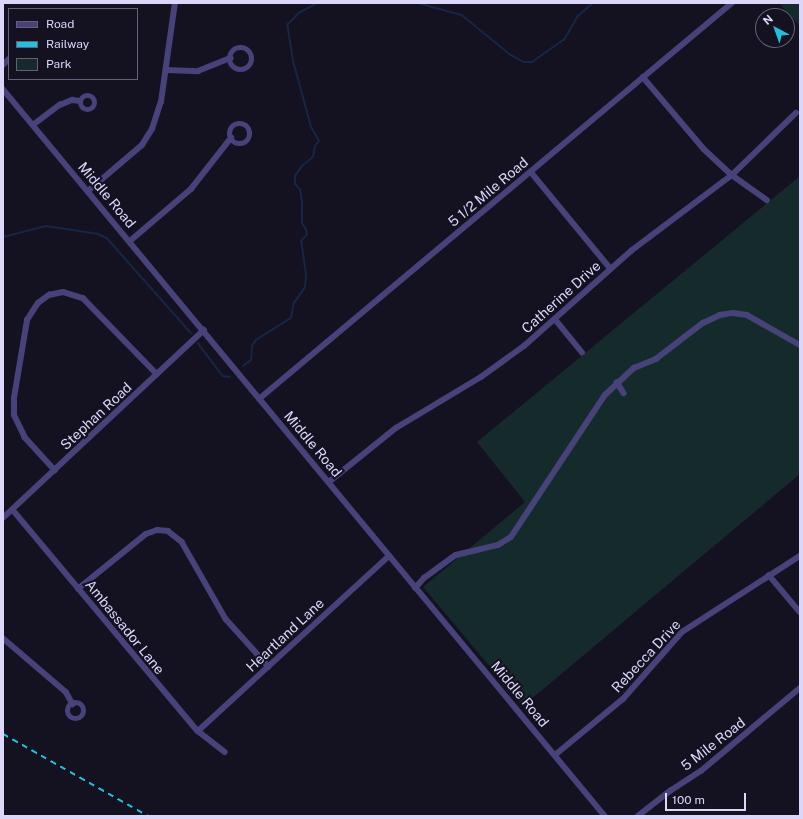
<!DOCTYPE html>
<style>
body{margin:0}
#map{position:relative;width:803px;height:819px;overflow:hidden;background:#141121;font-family:"Public Sans",sans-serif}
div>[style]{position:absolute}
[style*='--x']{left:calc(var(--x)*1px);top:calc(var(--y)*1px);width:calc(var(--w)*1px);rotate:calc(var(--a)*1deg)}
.green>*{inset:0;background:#152a2a}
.stream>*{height:1.5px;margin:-0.75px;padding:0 0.75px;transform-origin:0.75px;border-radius:0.75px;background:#162745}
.minor>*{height:5.5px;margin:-2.75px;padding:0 2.75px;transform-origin:2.75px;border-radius:2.75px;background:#47427a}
.minor>.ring{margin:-2.75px;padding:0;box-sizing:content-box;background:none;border:5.5px solid #47427a;border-radius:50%}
.rail>*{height:1.5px;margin-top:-0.75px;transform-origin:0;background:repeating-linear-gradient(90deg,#1fc1dd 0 6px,transparent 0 11px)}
span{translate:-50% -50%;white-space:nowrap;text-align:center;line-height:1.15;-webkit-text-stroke:4px #141121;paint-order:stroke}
.street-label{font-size:14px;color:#dcd6f9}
.frame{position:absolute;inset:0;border:4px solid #dcd6f9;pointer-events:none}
.legend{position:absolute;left:8px;top:8px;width:130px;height:72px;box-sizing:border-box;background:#141121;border:1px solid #646077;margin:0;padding:5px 7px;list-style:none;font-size:12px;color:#dcd6f9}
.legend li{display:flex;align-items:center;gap:8px;height:20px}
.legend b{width:20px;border:1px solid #646077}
.north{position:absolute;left:755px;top:8px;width:40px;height:40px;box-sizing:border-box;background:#141121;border:1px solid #646077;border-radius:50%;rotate:319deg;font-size:11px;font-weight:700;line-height:16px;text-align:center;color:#dcd6f9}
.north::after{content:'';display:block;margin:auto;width:14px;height:18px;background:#1fc1dd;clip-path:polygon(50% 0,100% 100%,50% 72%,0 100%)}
.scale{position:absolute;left:665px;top:793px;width:81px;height:18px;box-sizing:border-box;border:2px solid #dcd6f9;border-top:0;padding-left:5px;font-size:12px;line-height:14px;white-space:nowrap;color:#dcd6f9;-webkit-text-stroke:3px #141121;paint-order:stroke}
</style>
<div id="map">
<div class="green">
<i style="clip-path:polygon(779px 3px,800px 3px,800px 26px)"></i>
<i style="clip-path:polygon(800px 176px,800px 474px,523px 706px,423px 587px,525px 502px,477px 442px)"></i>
</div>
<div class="stream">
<i style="--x:418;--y:3;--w:46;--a:15.3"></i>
<i style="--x:462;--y:15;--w:63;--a:39.2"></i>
<i style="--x:511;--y:55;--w:15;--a:28"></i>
<i style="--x:524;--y:62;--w:8;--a:0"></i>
<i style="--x:532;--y:62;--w:39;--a:-35"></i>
<i style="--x:564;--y:40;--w:28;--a:-60"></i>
<i style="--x:578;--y:16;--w:20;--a:-41"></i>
<i style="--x:794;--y:3;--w:9;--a:49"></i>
<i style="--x:3;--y:237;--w:44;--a:-14.3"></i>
<i style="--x:46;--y:226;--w:53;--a:8.7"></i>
<i style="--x:98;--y:234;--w:10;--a:24"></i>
<i style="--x:107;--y:238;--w:127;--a:48.5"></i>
<i style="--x:198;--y:343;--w:41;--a:52.9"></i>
<i style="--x:223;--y:376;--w:7;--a:8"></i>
<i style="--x:243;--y:366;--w:10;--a:-37"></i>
<i style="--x:251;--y:360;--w:14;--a:-86"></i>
<i style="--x:252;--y:346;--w:7;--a:-56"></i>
<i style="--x:256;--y:340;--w:41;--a:-32.2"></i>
<i style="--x:291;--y:318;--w:15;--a:-79"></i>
<i style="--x:294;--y:303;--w:19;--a:-55"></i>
<i style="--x:305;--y:287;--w:12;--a:-85"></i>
<i style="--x:306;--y:275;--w:34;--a:-98"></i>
<i style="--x:301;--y:241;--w:8;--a:-45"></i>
<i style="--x:307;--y:235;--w:5;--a:-101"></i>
<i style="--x:306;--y:230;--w:8;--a:-120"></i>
<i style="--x:302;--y:223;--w:21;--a:-90"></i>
<i style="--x:302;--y:202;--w:12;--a:-99"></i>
<i style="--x:300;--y:190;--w:8;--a:-130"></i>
<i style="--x:295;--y:184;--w:8;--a:-90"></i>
<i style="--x:295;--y:176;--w:12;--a:-55"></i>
<i style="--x:302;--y:166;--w:14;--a:-39"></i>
<i style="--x:313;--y:157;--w:11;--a:-80"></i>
<i style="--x:315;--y:146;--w:6;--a:-51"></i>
<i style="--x:319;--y:141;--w:16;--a:-120"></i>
<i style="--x:311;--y:127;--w:68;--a:-105.3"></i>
<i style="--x:293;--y:61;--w:36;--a:-99"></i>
<i style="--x:287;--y:25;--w:17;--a:-45"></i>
<i style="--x:299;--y:13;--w:21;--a:-29"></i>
</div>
<div class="minor">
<i class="ring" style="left:230px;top:48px;width:16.5px;height:16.5px"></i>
<i style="--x:3;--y:65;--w:8;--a:-45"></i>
<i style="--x:166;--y:70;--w:32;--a:2"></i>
<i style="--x:198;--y:71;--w:35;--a:-22"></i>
<i style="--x:643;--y:77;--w:94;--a:49.7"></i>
<i style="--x:704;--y:149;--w:38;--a:43"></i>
<i style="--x:732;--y:175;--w:43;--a:35.5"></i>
<i style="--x:3;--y:89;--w:944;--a:50.37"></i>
<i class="ring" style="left:81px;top:96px;width:8.5px;height:8.5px"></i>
<i class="ring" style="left:230px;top:124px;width:14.5px;height:14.5px"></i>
<i style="--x:33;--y:125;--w:34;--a:-37"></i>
<i style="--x:60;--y:105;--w:13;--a:-23"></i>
<i style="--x:72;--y:100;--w:8;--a:7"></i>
<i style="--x:531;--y:172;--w:124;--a:50.5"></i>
<i style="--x:88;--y:191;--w:71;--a:-40.4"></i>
<i style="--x:142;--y:145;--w:19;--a:-58"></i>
<i style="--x:152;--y:129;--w:28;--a:-72"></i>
<i style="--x:161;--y:102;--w:100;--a:-82"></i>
<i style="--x:130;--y:241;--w:80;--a:-40.4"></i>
<i style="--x:191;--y:189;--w:65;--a:-51.9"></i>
<i style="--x:555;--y:319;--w:43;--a:50.7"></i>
<i style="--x:617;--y:382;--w:13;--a:58"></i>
<i style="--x:259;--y:399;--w:617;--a:-39.94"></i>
<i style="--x:55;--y:471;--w:45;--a:-132.3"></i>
<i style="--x:25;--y:438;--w:25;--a:-116"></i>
<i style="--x:14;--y:415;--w:17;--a:-90"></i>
<i style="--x:14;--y:398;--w:79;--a:-80.5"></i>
<i style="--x:27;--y:320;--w:20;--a:-57"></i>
<i style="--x:38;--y:303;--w:14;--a:-36"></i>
<i style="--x:49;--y:295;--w:14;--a:-12"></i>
<i style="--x:63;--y:292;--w:21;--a:17"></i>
<i style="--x:83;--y:298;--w:106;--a:45.8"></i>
<i style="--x:329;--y:482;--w:86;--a:-38.9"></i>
<i style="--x:396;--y:428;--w:99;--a:-31"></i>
<i style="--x:481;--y:377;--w:53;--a:-35.8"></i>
<i style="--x:524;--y:346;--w:143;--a:-41.6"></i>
<i style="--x:631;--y:251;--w:126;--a:-37"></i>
<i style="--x:732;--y:175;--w:89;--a:-44.1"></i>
<i style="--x:13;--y:510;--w:288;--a:50.1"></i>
<i style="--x:198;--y:731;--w:34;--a:38"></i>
<i style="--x:3;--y:518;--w:275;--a:-43.1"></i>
<i style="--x:769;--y:575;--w:48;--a:50"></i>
<i style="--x:415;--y:588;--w:13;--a:-48"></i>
<i style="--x:424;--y:578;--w:39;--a:-36"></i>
<i style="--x:456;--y:555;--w:43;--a:-13.4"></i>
<i style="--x:498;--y:545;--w:15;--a:-32"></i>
<i style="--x:511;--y:537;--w:170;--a:-56.5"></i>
<i style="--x:605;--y:395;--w:40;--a:-43"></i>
<i style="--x:634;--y:368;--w:24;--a:-22"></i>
<i style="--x:656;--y:359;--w:59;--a:-37.5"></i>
<i style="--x:703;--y:323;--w:19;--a:-25"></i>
<i style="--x:720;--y:315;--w:13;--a:-9"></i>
<i style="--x:733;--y:313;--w:14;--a:8"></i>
<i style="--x:747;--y:315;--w:61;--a:29.5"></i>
<i style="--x:78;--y:589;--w:87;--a:-39"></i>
<i style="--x:146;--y:534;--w:12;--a:-20"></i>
<i style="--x:157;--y:530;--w:11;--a:5"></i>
<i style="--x:168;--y:531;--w:18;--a:38"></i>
<i style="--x:182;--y:542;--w:89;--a:60.3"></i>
<i style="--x:226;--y:619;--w:64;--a:48.1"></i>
<i style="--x:3;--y:638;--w:83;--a:40.6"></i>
<i style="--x:66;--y:692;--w:14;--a:60"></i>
<i class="ring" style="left:68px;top:703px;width:10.5px;height:10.5px"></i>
<i style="--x:198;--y:731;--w:259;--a:-42.5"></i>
<i style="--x:555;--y:755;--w:88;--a:-39.5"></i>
<i style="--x:623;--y:699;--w:89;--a:-48.6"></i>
<i style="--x:682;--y:632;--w:140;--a:-32.8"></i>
<i style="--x:638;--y:816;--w:41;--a:-38"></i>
<i style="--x:670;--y:791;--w:37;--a:-33"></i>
<i style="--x:701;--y:771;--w:129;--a:-40"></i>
</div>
<div class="rail">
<i style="--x:3;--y:734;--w:167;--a:29.5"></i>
</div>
<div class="street-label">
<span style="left:488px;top:192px;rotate:-40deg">5 1/2 Mile Road</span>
<span style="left:107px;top:195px;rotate:50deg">Middle Road</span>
<span style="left:561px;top:297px;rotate:-42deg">Catherine Drive</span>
<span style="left:96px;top:416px;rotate:-43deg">Stephan Road</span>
<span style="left:313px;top:444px;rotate:50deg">Middle Road</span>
<span style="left:125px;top:627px;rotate:51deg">Ambassador Lane</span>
<span style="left:285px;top:635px;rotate:-43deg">Heartland Lane</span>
<span style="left:646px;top:656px;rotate:-47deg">Rebecca Drive</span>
<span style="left:520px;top:694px;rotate:50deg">Middle Road</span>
<span style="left:713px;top:744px;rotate:-38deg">5 Mile Road</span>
</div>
<div class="frame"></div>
<ul class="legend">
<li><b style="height:5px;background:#47427a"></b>Road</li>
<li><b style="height:5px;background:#1fc1dd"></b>Railway</li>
<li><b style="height:11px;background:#152a2a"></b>Park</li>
</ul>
<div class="north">N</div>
<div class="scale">100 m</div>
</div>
